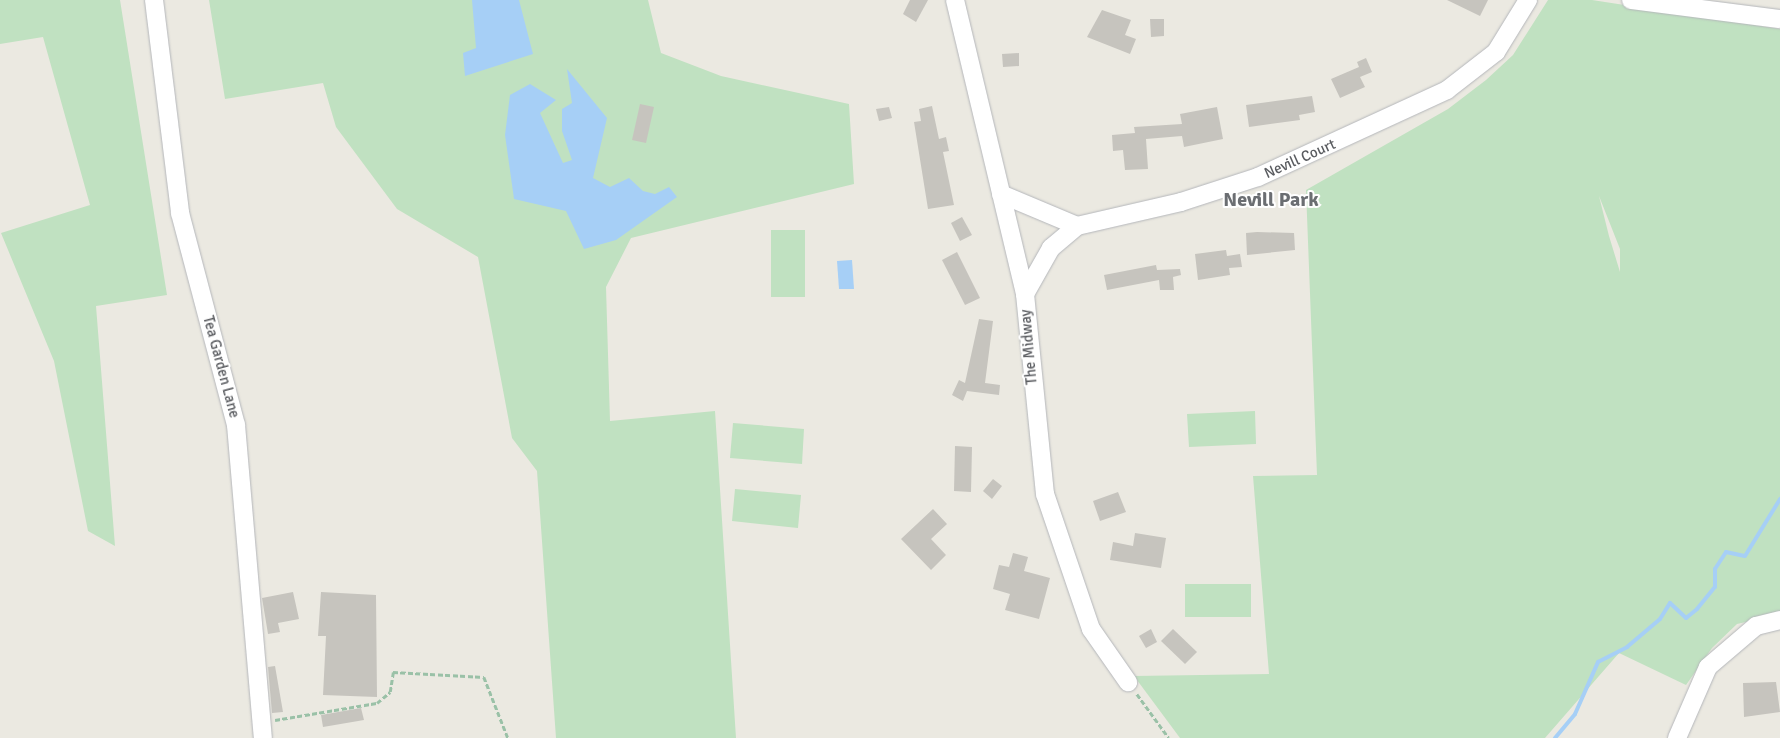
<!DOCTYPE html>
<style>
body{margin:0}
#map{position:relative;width:1780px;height:738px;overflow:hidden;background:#ebe9e1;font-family:Signika,sans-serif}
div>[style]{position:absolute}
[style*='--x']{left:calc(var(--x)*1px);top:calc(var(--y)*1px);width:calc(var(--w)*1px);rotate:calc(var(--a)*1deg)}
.green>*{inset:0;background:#c0e1c1}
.water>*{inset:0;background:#a6cff6}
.stream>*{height:4px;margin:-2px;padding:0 2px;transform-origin:2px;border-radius:2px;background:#a6cff6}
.building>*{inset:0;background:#c6c4be}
.path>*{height:2.5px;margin-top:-1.25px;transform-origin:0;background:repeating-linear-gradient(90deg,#9ac1a7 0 5px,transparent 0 7.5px)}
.roads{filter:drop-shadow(0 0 1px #b4b6ba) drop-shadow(0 0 1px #b4b6ba)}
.minor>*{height:18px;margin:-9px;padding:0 9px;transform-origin:9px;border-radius:9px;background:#fff}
span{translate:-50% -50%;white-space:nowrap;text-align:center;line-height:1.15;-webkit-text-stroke:4px #fff;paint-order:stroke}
.street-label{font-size:15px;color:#5a5c60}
.district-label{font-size:20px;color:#6b6e72;font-weight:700}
</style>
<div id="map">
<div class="green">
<i style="clip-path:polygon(0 0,120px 0,167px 295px,96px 306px,115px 546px,88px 531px,54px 361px,1px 233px,90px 205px,43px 37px,0 44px)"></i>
<i style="clip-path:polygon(209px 0,648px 0,661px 53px,721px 76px,849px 104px,854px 184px,631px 238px,606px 287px,610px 421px,715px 411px,736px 738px,556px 738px,537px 471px,512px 438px,478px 257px,397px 209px,336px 127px,323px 83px,225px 99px)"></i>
<i style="clip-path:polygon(evenodd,1548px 0,1592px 0,1780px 29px,1780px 614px,1737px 624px,1712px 648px,1686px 685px,1619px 653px,1545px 738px,1180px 738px,1134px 676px,1269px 674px,1253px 476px,1317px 475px,1306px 190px,1448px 109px,1486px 80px,1513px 55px,1548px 0,1599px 196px,1620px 249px,1620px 272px,1609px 236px,1599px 196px)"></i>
<i style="clip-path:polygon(771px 230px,805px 230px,805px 297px,771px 297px)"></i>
<i style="clip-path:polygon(1255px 411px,1256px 444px,1189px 447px,1187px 414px)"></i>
<i style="clip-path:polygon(733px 423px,804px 429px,802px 464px,730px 458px)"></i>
<i style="clip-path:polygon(735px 489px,801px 495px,798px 528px,732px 521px)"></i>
<i style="clip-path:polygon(1185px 584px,1251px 584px,1251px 617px,1185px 617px)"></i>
</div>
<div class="water">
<i style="clip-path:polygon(472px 0,519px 0,533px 54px,465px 76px,463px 53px,476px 48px)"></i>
<i style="clip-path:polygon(567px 69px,607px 118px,593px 178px,610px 187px,629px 178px,643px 191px,655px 194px,669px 187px,677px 197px,616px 240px,584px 249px,566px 211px,514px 199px,505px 135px,510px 95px,530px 84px,556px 100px,540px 113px,563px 163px,572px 160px,562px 131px,562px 109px,572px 103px)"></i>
<i style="clip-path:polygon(852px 260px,854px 289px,839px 289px,837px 261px)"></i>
</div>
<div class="stream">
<i style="--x:1555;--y:738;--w:31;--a:-50"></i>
<i style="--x:1575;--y:714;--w:57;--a:-66.1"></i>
<i style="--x:1598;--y:662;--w:33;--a:-27"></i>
<i style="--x:1627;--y:647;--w:43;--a:-40.3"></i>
<i style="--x:1660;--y:619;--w:19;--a:-58"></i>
<i style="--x:1670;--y:603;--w:22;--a:43"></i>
<i style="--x:1686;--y:618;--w:14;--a:-39"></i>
<i style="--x:1697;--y:609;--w:28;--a:-51"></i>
<i style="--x:1715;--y:587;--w:18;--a:-90"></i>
<i style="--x:1715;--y:569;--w:20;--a:-57"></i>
<i style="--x:1726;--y:552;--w:19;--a:12"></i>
<i style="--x:1745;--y:556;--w:67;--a:-58.4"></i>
</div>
<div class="building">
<i style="clip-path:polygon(910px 0,928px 0,916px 22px,903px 14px)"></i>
<i style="clip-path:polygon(1447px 0,1488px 0,1480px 16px)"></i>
<i style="clip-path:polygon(1102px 10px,1131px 20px,1125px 35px,1136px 39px,1130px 54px,1087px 37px)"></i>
<i style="clip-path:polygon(1150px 19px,1164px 19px,1164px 36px,1151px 37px)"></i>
<i style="clip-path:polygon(1019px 53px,1019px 66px,1003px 67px,1002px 54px)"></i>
<i style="clip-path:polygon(1366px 58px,1372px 72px,1360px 77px,1365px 87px,1340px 98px,1331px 79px,1359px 67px,1357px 62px)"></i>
<i style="clip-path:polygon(1312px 96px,1315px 112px,1299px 115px,1300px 120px,1249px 127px,1246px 105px)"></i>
<i style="clip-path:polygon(640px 104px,654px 107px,646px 143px,632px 140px)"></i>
<i style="clip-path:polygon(932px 106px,939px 139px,946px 137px,949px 151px,943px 152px,954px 205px,928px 209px,914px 122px,921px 121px,919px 109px)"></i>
<i style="clip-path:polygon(889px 107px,892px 118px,879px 121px,876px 109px)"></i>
<i style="clip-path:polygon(1217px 107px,1223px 139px,1184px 147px,1182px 136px,1146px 139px,1148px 169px,1125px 170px,1123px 150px,1113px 151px,1112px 135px,1135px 133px,1134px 127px,1182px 124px,1180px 114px)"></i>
<i style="clip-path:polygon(962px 217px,972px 235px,960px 241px,951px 223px)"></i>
<i style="clip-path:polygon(1257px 232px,1294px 233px,1295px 250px,1247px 255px,1246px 233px)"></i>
<i style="clip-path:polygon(1226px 250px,1227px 256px,1240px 254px,1242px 267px,1229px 268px,1230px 275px,1198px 280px,1195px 254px)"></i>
<i style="clip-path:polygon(957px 252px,980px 298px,965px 305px,942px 260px)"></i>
<i style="clip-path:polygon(1156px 265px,1157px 270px,1180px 269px,1181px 275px,1173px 277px,1174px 290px,1160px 290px,1159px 280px,1107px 290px,1104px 275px)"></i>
<i style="clip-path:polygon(979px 319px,993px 321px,985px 383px,1000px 385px,999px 395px,967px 391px,963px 401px,952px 395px,959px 380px,965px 383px)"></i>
<i style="clip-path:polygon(955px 446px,972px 447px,971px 492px,954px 491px)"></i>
<i style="clip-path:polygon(993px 479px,1002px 486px,992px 499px,983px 491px)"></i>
<i style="clip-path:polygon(1118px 492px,1126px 512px,1100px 521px,1093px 501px)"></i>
<i style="clip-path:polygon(933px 509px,947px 524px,931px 539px,946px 555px,931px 570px,901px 539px)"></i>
<i style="clip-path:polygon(1135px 533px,1166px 538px,1161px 568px,1110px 560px,1113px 542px,1133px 546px)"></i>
<i style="clip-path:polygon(1013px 553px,1028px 557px,1024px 571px,1050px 578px,1039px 619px,1005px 610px,1010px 594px,993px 589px,999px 565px,1009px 567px)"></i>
<i style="clip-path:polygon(293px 592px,299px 619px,278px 623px,280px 632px,268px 634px,262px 598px)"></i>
<i style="clip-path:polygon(321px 592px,376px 595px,377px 697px,323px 695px,326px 636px,318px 636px)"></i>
<i style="clip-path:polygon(1151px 629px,1157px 642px,1146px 648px,1139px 636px)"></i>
<i style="clip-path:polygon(1173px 629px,1197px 652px,1185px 664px,1161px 641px)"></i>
<i style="clip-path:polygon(275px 666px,283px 712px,272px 713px,268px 667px)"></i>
<i style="clip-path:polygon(1776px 682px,1780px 712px,1744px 717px,1743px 683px)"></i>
<i style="clip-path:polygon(361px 708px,364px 720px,323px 727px,321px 715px)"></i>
</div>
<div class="path">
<i style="--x:1137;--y:694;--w:54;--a:54"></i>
<i style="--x:275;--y:720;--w:103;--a:-9.5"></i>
<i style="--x:377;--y:703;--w:17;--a:-40"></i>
<i style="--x:390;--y:692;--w:20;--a:-81"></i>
<i style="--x:393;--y:672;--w:91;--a:3.1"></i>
<i style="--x:484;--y:677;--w:66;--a:68.5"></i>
</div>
<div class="roads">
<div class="minor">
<i style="--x:154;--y:0;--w:215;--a:83"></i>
<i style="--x:180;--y:213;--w:219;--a:75.2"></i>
<i style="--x:236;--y:425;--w:314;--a:85.1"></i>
<i style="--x:955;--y:0;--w:302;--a:76.6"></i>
<i style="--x:1025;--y:294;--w:201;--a:84.3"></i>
<i style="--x:1045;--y:494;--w:143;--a:71.2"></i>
<i style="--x:1091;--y:629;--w:65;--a:55.1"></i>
<i style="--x:1631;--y:0;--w:150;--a:7.3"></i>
<i style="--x:1001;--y:194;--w:82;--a:22.8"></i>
<i style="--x:1077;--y:226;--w:107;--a:-13"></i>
<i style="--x:1181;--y:202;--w:81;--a:-18"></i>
<i style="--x:1258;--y:177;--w:208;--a:-24.7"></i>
<i style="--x:1447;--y:90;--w:62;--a:-37.8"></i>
<i style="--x:1496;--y:52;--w:61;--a:-58.4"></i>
<i style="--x:1025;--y:294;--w:53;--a:-60.5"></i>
<i style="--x:1051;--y:248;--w:34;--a:-40"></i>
<i style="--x:1677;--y:738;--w:77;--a:-66.4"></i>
<i style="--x:1708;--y:667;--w:63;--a:-40.5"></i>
<i style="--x:1756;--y:626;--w:25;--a:-14"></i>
</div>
</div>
<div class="street-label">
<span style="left:1300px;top:159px;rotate:-24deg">Nevill Court</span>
<span style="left:1029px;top:347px;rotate:-95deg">The Midway</span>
<span style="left:221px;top:367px;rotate:75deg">Tea Garden Lane</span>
</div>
<div class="district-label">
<span style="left:1271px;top:199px">Nevill Park</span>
</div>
</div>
